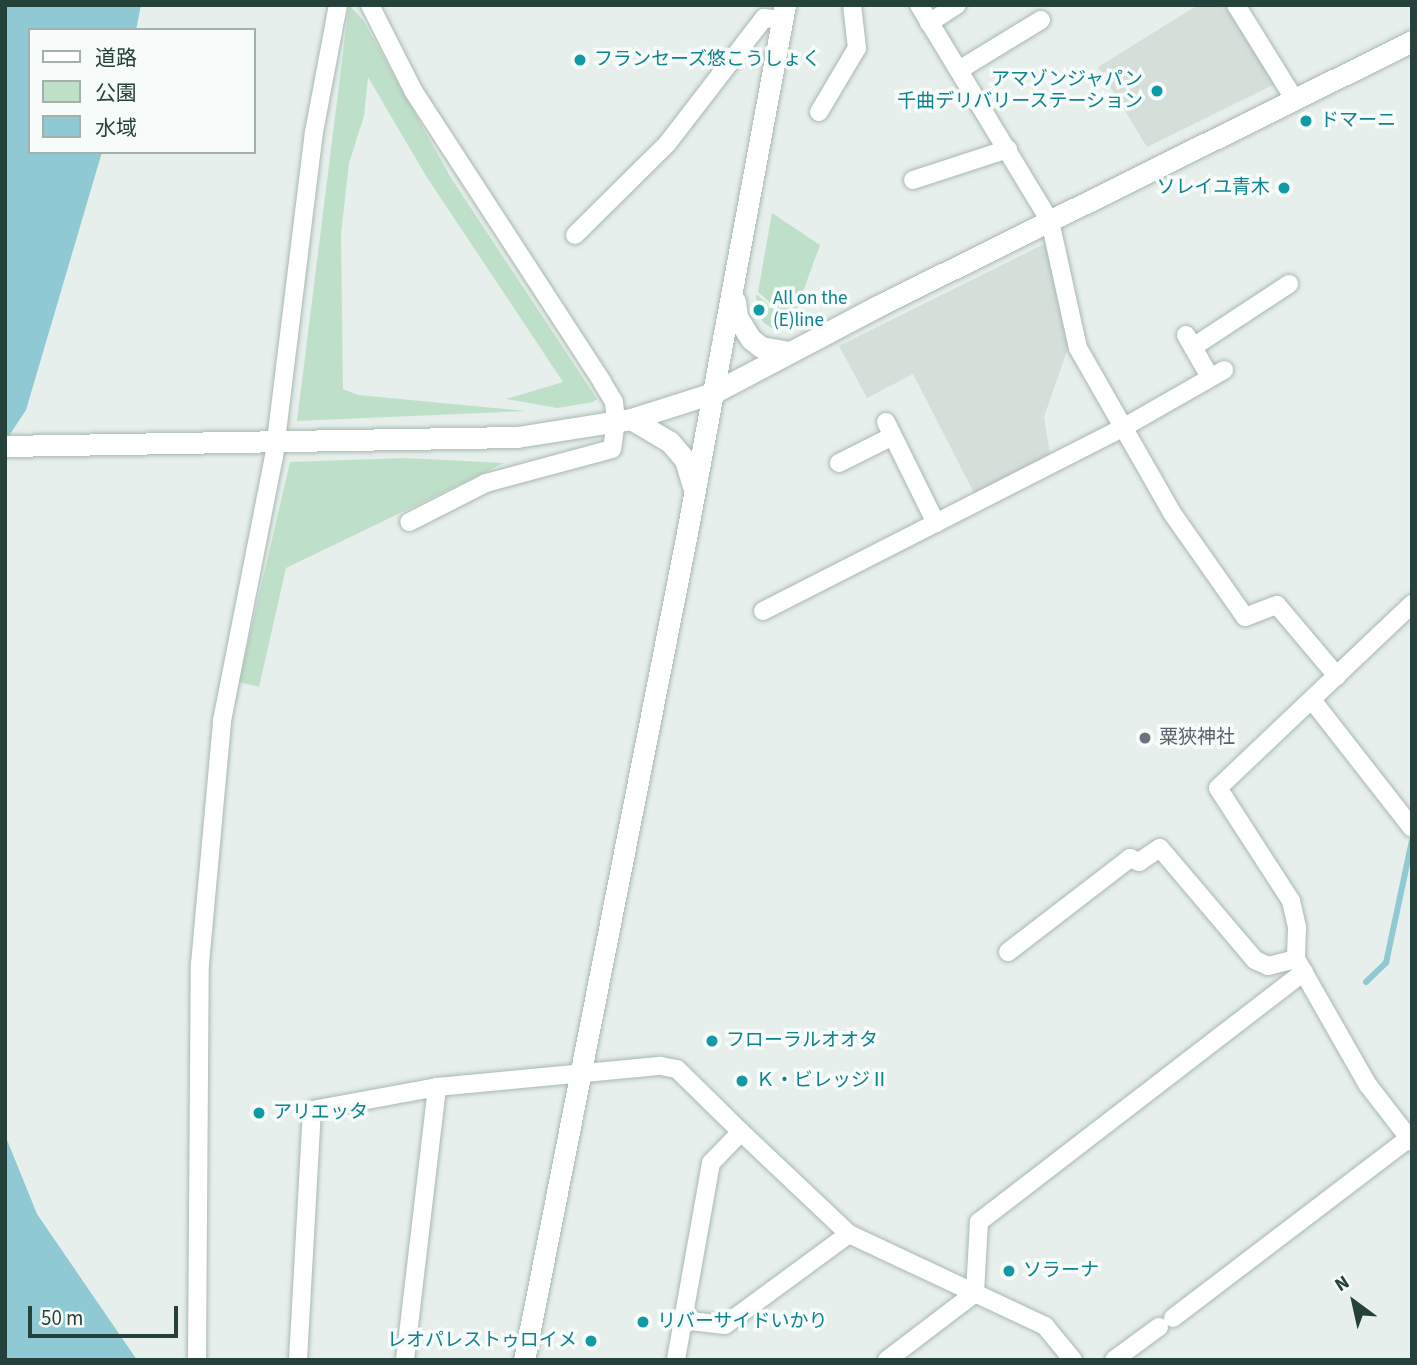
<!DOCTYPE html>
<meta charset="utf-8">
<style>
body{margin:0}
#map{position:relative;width:1417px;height:1365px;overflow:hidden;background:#e6efeb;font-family:"Source Sans 3","Noto Sans JP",sans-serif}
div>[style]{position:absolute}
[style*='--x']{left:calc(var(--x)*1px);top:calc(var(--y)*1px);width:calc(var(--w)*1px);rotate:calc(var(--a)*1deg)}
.built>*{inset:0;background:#d4dfda}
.green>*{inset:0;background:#bfe0c8}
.water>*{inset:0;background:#8ec9d4}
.stream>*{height:6px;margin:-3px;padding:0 3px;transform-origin:3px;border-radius:3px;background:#8ec9d4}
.roads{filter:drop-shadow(0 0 2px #a8b8b2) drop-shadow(0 0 2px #a8b8b2)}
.street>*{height:18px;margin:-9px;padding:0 9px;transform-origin:9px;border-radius:9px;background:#fff}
.secondary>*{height:21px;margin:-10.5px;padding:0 10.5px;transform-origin:10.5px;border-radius:10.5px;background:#fff}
.dots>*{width:19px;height:19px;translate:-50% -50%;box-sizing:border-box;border:4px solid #f7fbf9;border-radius:50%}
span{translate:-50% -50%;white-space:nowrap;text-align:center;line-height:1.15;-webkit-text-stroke:7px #f7fbf9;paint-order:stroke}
.culture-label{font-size:19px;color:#0d838f}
.left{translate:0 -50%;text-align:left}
.right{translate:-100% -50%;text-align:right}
.worship-label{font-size:19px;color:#5b616d}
.frame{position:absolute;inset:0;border:7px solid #24423a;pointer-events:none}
.legend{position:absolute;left:28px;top:28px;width:228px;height:126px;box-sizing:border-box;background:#f7fbf9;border:2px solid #a3b1ad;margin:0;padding:9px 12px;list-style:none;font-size:21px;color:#24423a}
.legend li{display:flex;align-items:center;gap:14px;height:35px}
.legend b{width:35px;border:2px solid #a3b1ad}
.north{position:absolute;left:1319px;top:1267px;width:70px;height:70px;-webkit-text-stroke:5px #f7fbf9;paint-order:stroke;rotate:327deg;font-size:19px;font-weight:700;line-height:28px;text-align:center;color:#24423a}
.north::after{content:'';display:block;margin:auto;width:24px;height:32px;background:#24423a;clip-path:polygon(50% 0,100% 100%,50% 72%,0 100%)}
.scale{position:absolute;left:28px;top:1306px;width:150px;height:32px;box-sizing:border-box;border:4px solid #24423a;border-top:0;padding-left:9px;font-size:21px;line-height:24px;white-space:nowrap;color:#24423a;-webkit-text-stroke:5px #f7fbf9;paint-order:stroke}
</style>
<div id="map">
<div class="built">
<i style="clip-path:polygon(1198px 5px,1224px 5px,1275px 84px,1147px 147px,1098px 67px)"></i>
<i style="clip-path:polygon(1046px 243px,1068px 348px,1044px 417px,1050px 454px,974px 493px,913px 374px,867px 398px,839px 346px)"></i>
</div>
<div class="green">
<i style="clip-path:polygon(349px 5px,363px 20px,451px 178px,597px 399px,593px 402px,557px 408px,506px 399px,563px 382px,426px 176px,368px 77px,364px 116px,349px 163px,341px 234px,343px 389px,358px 395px,527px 411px,297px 421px)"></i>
<i style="clip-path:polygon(772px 213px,820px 245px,792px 322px,758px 292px)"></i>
<i style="clip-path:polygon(756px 294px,793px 326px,772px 328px,764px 323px,758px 315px)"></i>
<i style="clip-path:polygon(405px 458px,504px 463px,286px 568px,259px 687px,239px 682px,290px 462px)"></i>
</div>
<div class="water">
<i style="clip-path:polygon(5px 5px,141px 5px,136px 30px,30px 30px,30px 152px,102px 152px,26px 410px,5px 442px)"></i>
<i style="clip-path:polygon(5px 1135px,37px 1214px,137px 1360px,5px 1360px)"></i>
</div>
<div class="stream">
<i style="--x:1366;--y:982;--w:28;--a:-44"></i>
<i style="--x:1386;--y:963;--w:125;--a:-78"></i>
</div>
<div class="roads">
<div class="street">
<i style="--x:370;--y:5;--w:97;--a:63.2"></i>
<i style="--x:414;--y:92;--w:346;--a:57"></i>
<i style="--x:602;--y:382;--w:23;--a:59"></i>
<i style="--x:614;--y:402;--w:19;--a:84"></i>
<i style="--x:616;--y:421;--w:28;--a:98"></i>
<i style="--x:612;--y:449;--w:131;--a:164.9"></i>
<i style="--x:486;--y:483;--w:86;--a:153.1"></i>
<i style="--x:919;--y:5;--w:253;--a:58.8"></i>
<i style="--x:1050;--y:221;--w:130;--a:77.6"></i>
<i style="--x:1078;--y:348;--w:190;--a:60.3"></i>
<i style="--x:1172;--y:513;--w:127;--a:54.9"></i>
<i style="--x:1245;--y:617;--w:34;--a:-21"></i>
<i style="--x:1277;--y:605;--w:93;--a:49.8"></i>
<i style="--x:1236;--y:5;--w:108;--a:58.2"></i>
<i style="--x:929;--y:23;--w:33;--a:-33"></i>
<i style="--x:959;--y:70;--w:96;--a:-31.4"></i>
<i style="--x:819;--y:112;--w:74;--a:-59.3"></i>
<i style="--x:857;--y:48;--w:43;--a:-96.6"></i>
<i style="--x:913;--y:180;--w:100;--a:-18.1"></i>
<i style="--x:575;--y:235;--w:129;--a:-44.7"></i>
<i style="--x:667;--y:144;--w:159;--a:-52.4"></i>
<i style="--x:764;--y:18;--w:19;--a:6"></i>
<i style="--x:1186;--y:335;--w:48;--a:60.3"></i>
<i style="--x:1193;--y:347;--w:115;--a:-33.3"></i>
<i style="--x:886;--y:422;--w:113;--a:63.7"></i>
<i style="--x:839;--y:463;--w:60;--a:-26.6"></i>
<i style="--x:1412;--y:604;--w:267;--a:136.5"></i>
<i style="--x:1218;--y:788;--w:135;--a:57.1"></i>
<i style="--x:1291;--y:901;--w:28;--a:77"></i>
<i style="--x:1297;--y:928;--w:31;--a:92"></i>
<i style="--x:1296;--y:959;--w:145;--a:60.3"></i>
<i style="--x:1368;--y:1085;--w:72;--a:52.3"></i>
<i style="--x:763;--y:611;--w:407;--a:-27"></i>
<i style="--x:1126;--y:426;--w:113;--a:-29.7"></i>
<i style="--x:1312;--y:700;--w:162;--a:52"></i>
<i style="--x:1008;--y:952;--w:154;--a:-37.6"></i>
<i style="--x:1130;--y:858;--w:10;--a:24"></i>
<i style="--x:1139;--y:862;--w:25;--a:-34"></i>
<i style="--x:1160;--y:848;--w:147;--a:49.7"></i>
<i style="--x:1255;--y:960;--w:14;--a:25"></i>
<i style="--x:1268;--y:966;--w:29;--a:-14"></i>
<i style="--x:741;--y:1132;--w:149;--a:43.4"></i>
<i style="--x:849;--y:1234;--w:217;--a:25.1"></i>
<i style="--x:1045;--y:1326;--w:44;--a:50.5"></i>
<i style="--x:1173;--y:1318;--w:300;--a:-37.3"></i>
<i style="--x:682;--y:1320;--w:43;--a:6.6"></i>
<i style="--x:725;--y:1325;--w:154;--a:-36.3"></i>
<i style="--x:197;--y:1360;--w:396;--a:-89.6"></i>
<i style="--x:200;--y:964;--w:244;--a:-84.8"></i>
<i style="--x:222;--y:721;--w:269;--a:-78.9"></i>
<i style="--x:274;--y:457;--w:327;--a:-83"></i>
<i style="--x:314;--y:132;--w:129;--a:-79.3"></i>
<i style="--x:298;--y:1360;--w:250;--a:-86.8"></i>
<i style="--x:312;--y:1110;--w:127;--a:-10.4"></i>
<i style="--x:437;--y:1087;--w:225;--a:-5.4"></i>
<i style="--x:661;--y:1066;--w:16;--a:11"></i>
<i style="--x:677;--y:1069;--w:90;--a:44.5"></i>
<i style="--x:741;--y:1132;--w:43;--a:134.1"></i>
<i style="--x:711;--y:1163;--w:200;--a:100.1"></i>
<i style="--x:405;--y:1360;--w:275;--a:-83.3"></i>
<i style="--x:887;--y:1360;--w:111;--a:-37.3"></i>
<i style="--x:975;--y:1293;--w:71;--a:-86.8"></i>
<i style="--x:979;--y:1222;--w:410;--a:-37.6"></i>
<i style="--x:1114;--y:1360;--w:56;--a:-36.3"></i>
</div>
<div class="secondary">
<i style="--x:735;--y:301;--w:16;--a:83"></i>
<i style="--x:737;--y:317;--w:26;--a:58"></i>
<i style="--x:751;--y:339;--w:13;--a:39"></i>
<i style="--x:761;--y:347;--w:29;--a:10"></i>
<i style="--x:631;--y:419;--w:45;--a:30.5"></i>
<i style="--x:670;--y:442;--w:23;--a:50"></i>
<i style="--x:685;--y:460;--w:27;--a:73"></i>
<i style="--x:5;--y:446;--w:512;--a:-1.01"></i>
<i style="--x:517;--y:437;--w:115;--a:-9"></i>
<i style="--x:631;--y:419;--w:86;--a:-17.6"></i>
<i style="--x:713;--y:393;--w:187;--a:-27.8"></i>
<i style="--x:878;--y:306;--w:596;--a:-26.39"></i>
<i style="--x:524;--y:1360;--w:838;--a:-78.85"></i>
<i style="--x:686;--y:538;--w:542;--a:-79.48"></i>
</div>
</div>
<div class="dots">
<i style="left:580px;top:60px;background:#0f9aa8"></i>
<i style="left:1157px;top:91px;background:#0f9aa8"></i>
<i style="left:1306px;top:121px;background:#0f9aa8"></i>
<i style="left:1284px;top:188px;background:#0f9aa8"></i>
<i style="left:759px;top:310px;background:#0f9aa8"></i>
<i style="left:1145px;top:738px;background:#6b7280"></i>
<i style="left:712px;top:1041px;background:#0f9aa8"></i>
<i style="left:742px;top:1081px;background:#0f9aa8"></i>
<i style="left:259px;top:1113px;background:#0f9aa8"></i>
<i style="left:1009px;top:1271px;background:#0f9aa8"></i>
<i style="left:643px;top:1322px;background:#0f9aa8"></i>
<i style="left:591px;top:1341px;background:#0f9aa8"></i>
</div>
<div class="culture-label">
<span class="left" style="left:594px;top:60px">フランセーズ悠こうしょく</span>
<span class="right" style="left:1143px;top:91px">アマゾンジャパン<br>千曲デリバリーステーション</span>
<span class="left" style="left:1320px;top:121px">ドマーニ</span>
<span class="right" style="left:1270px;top:188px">ソレイユ青木</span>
<span class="left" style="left:773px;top:310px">All on the<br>(E)line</span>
<span class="left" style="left:726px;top:1041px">フローラルオオタ</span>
<span class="left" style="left:756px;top:1081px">Ｋ・ビレッジⅡ</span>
<span class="left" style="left:273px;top:1113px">アリエッタ</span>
<span class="left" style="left:1023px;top:1271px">ソラーナ</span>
<span class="left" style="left:657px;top:1322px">リバーサイドいかり</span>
<span class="right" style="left:577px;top:1341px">レオパレストゥロイメ</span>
</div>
<div class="worship-label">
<span class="left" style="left:1159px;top:738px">粟狹神社</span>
</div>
<div class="frame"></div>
<ul class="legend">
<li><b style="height:9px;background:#fff"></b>道路</li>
<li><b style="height:19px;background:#bfe0c8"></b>公園</li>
<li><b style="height:19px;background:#8ec9d4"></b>水域</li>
</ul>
<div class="north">N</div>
<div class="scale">50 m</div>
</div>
